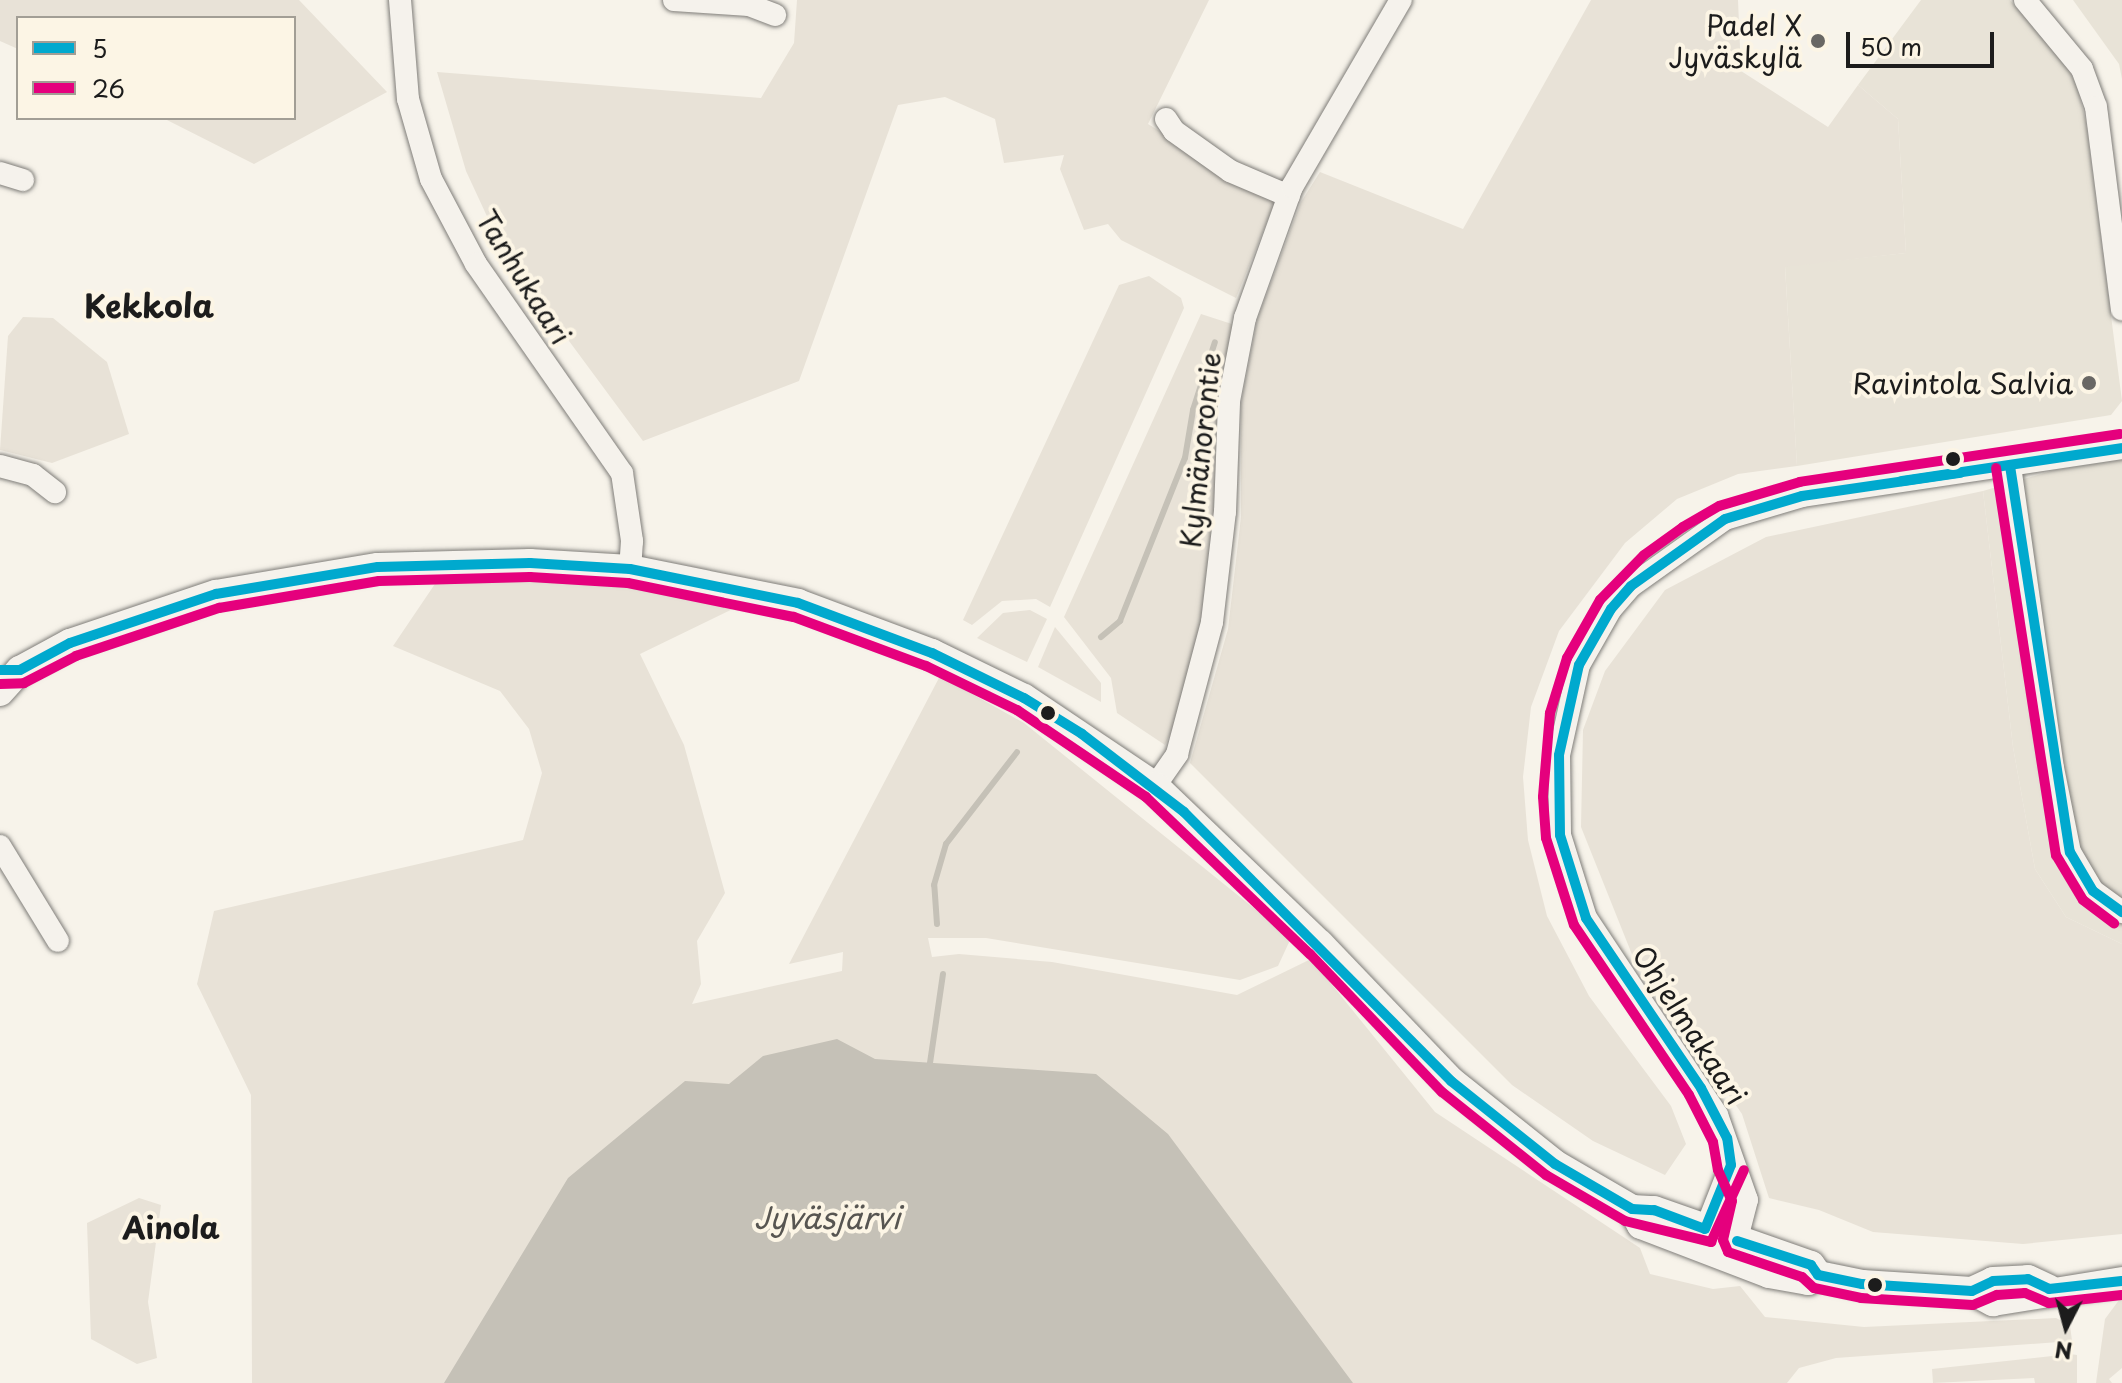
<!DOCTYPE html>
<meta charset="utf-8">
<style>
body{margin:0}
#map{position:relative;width:2122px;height:1383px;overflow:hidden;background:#f7f3ea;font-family:"Playpen Sans",sans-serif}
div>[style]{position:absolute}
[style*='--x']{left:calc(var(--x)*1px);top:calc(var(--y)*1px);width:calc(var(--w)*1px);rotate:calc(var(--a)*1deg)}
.built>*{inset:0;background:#e8e3d7}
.green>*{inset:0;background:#e8e2d7}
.water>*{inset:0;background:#c5c1b7}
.stream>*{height:6px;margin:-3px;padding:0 3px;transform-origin:3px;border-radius:3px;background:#c5c1b7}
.roads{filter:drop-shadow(0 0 2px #7f7d79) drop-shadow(0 0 2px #7f7d79)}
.minor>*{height:22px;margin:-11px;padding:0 11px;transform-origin:11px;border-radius:11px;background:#f5f2ec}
.major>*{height:28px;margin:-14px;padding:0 14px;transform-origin:14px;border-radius:14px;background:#f5f2ec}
.bus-1>*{height:10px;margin:-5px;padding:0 5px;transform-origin:5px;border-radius:5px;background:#00a9ce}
.bus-2>*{height:10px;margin:-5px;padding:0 5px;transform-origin:5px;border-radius:5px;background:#e5007d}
.dots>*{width:22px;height:22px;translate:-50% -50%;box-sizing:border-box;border:4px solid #fcf5e5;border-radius:50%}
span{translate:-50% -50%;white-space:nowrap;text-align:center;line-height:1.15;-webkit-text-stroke:8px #fcf5e5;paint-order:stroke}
.poi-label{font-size:28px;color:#1c1c1c}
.right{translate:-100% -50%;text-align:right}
.street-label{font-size:28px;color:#1c1c1c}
.water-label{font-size:30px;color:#575551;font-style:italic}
.neighbourhood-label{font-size:30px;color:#1c1c1c;font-weight:700}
.quarter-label{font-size:32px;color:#1c1c1c;font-weight:700}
.legend{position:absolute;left:16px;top:16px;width:280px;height:104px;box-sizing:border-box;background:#fcf5e5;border:2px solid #a29e95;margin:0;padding:10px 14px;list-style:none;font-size:24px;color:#1c1c1c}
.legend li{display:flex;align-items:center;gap:16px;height:40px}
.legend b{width:40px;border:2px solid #a29e95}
.north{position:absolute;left:2026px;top:1287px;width:80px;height:80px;-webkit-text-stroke:6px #fcf5e5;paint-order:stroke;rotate:186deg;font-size:22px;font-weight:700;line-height:32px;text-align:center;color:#1c1c1c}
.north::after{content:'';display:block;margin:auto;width:28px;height:36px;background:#1c1c1c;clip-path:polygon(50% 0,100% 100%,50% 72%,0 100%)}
.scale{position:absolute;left:1846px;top:32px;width:148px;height:36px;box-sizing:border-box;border:4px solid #1c1c1c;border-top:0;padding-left:10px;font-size:24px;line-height:28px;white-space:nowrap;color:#1c1c1c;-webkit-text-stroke:6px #fcf5e5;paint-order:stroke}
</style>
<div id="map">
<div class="built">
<i style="clip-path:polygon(1921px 0,2010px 0,2064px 61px,2077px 86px,2086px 122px,2122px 401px,2111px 415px,1797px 466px,1785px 266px,1906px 253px,1898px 119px,1858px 85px)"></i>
<i style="clip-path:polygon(2073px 0,2122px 0,2122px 79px,2119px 64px)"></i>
<i style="clip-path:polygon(2122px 460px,2122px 944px,2066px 917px,2035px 869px,2013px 747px,1983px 491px,2058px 469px)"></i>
</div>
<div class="green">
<i style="clip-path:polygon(0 0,299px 0,387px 92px,254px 164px,163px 118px,294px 118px,294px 18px,18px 18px,18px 49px,0 41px)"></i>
<i style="clip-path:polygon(797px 0,1209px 0,1148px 124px,1275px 202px,1236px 298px,1121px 240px,1108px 224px,1084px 230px,1060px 169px,1064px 155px,1004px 163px,995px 119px,945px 97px,898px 105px,799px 381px,643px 441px,504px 253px,466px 171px,437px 72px,761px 98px,794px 43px)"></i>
<i style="clip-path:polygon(1591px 0,1738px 0,1741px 71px,1828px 127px,1858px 85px,1898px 119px,1906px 253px,1785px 267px,1797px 466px,1738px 474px,1677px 499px,1625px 543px,1559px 631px,1531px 707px,1523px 777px,1528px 840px,1547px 916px,1589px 996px,1671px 1106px,1686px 1144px,1665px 1175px,1593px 1141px,1512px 1085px,1190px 763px,1228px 629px,1241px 517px,1241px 403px,1257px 320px,1301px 202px,1320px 172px,1463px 229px)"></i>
<i style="clip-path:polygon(1149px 276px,1181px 298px,1184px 308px,1050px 607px,1036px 599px,1002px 601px,972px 625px,963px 620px,1119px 285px)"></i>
<i style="clip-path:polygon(1201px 314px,1235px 325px,1202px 623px,1182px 709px,1165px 745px,1117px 713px,1111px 678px,1064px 617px)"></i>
<i style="clip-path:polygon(23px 317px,53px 318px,107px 362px,129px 434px,52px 463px,0 450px,8px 336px)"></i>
<i style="clip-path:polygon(1983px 491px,2013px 747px,2035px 869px,2066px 917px,2122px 944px,2122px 1234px,2023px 1244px,1873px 1232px,1819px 1210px,1769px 1198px,1742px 1114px,1633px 957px,1581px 827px,1583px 730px,1605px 671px,1665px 590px,1766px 537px)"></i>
<i style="clip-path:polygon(441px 575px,629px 585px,743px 604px,640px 654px,684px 745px,725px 893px,697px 941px,701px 984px,692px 1004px,842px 971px,843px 952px,789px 964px,940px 676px,1024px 723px,1291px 938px,1278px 966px,1240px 980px,986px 938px,928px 938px,932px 957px,959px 954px,1052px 962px,1237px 995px,1311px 959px,1435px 1112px,1640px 1248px,1650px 1274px,1713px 1289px,1740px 1286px,1765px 1317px,1864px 1327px,2056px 1318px,2070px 1325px,2072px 1341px,1836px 1358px,1799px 1368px,1787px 1383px,252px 1383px,251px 1095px,197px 984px,214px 911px,523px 840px,542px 773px,529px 729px,500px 691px,393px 646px)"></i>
<i style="clip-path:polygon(1030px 610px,1047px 619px,1027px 662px,977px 638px,1003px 613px)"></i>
<i style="clip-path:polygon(1055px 627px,1101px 683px,1101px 702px,1038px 667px)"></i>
<i style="clip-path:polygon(139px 1198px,161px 1205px,148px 1302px,157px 1358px,137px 1364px,91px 1339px,87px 1223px)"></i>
<i style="clip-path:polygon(2122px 1296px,2122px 1368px,2109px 1379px,2112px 1383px,2096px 1383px,2105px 1319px)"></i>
<i style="clip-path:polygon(2070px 1354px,2077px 1355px,2077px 1383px,2035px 1383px,2034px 1378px,1933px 1383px,1932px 1369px)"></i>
</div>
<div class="water">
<i style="clip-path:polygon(837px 1039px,875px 1059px,1096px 1074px,1168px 1134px,1353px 1383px,444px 1383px,568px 1178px,685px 1081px,729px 1084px,763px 1056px)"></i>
</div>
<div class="stream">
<i style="--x:1101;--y:637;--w:25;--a:-40"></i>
<i style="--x:1120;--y:621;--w:175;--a:-68.3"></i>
<i style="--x:1185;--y:458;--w:49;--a:-80.5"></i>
<i style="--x:1193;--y:410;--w:71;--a:-72.1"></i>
<i style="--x:937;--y:924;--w:39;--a:-94"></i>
<i style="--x:934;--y:885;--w:43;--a:-73.7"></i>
<i style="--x:946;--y:844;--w:116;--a:-52.3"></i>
<i style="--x:930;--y:1063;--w:90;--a:-81.7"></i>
</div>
<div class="roads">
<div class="minor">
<i style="--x:400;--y:0;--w:99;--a:85.4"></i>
<i style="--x:408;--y:99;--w:83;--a:74"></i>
<i style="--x:431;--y:179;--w:96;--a:62.1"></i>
<i style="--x:476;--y:264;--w:255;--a:55.1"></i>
<i style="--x:622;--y:473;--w:69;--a:81.6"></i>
<i style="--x:632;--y:541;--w:28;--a:94"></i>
<i style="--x:674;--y:0;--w:75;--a:3.8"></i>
<i style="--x:749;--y:5;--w:28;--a:21"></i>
<i style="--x:2025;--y:0;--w:89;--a:50.4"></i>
<i style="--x:2082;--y:69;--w:40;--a:69.8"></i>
<i style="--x:2096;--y:107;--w:204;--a:82.7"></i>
<i style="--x:1166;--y:119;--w:14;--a:56"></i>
<i style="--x:1174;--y:131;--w:69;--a:35.5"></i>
<i style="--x:1230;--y:171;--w:64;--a:23"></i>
<i style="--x:0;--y:173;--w:24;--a:17"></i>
<i style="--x:0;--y:466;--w:34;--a:15"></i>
<i style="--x:33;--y:475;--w:28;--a:38"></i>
<i style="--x:2010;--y:466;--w:305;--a:81.9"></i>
<i style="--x:2053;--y:768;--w:86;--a:78.6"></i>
<i style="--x:2070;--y:852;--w:45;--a:59.5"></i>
<i style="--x:2093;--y:891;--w:36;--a:36"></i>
<i style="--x:1155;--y:786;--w:39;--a:-55"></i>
<i style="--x:1177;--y:754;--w:137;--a:-75.1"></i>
<i style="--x:1212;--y:622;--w:111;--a:-83.3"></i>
<i style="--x:1225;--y:512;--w:111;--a:-87.9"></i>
<i style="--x:1229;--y:401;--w:85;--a:-79.1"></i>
<i style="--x:1245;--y:318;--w:139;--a:-70.3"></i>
<i style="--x:1292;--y:187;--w:216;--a:-59.8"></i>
<i style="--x:0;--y:846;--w:111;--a:58.6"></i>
<i style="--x:1701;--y:1241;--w:82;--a:-68.5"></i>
<i style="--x:1733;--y:1254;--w:56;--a:-75.5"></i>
<i style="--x:1747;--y:1200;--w:90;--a:-109.4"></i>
<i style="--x:1717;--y:1115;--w:237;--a:-123.6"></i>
<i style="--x:1586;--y:918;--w:87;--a:-107.4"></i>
<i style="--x:1560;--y:835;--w:80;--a:-90.7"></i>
<i style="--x:1559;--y:755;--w:92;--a:-77.5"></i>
<i style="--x:1579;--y:665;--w:64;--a:-60.3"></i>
<i style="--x:1611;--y:609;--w:30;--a:-49"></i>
<i style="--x:1631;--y:586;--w:115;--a:-35.5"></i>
<i style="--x:1725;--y:519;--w:80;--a:-16.6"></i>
<i style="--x:1802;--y:496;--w:324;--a:-8.5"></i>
</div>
<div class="major">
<i style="--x:0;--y:692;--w:30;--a:-48"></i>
<i style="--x:20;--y:670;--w:57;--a:-28.4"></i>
<i style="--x:70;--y:643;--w:154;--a:-18.6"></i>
<i style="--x:216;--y:594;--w:164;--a:-9.5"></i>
<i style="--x:378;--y:567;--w:152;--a:-1.5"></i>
<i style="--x:530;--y:563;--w:100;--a:3.4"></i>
<i style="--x:630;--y:569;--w:171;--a:11.4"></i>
<i style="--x:798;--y:603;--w:143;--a:20.5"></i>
<i style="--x:932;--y:653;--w:102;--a:26.1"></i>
<i style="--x:1024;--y:698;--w:158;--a:33.9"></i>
<i style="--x:1155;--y:786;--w:228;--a:43.8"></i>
<i style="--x:1320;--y:944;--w:190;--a:46.3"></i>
<i style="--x:1451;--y:1081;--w:133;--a:38.6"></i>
<i style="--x:1555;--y:1164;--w:89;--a:30.3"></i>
<i style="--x:1632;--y:1209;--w:18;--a:61"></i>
<i style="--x:1641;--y:1225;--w:137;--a:20.9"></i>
<i style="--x:1769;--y:1274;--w:40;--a:10"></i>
<i style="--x:1808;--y:1281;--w:12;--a:-31"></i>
<i style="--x:1632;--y:1209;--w:22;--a:3"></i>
<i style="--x:1654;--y:1210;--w:166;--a:19.3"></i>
<i style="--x:1811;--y:1265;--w:12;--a:55"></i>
<i style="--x:1818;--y:1275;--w:45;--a:11.6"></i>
<i style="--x:1862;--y:1284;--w:110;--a:3.6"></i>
<i style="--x:1972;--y:1291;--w:24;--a:28"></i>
<i style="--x:1993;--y:1302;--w:131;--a:-9.2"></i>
<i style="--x:1972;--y:1291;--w:23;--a:-25"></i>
<i style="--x:1993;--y:1281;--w:35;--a:-3"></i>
<i style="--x:2028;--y:1279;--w:23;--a:25"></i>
</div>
</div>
<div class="bus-1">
<i style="--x:2010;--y:466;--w:391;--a:81.2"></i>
<i style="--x:2070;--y:852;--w:45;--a:59.5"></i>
<i style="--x:2093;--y:891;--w:36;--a:36"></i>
<i style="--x:1902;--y:481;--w:222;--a:-8.5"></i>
<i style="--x:0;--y:670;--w:20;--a:0"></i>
<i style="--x:20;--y:670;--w:57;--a:-28.4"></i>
<i style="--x:70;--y:643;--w:154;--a:-18.6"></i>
<i style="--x:216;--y:594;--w:164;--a:-9.5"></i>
<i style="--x:378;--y:567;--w:152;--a:-1.5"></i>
<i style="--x:530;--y:563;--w:100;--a:3.4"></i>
<i style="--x:630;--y:569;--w:171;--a:11.4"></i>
<i style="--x:798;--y:603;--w:143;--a:20.5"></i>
<i style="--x:932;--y:653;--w:102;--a:26.1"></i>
<i style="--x:1024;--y:698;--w:68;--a:31.8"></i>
<i style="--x:1082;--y:734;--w:128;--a:37.4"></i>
<i style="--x:1184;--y:812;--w:379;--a:45.2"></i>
<i style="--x:1451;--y:1081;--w:133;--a:38.6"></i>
<i style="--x:1555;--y:1164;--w:89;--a:30.3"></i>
<i style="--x:1632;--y:1209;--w:22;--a:3"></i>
<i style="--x:1654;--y:1210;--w:54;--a:20.4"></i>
<i style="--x:1705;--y:1229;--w:69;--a:-67.9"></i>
<i style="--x:1731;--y:1165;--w:27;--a:-98"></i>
<i style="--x:1727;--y:1138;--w:56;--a:-117.5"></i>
<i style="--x:1701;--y:1088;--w:205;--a:-124.1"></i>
<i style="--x:1586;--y:918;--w:87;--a:-107.4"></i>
<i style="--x:1560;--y:835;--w:80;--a:-90.7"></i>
<i style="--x:1559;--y:755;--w:92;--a:-77.5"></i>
<i style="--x:1579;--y:665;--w:64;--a:-60.3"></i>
<i style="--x:1611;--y:609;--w:30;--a:-49"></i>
<i style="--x:1631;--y:586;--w:115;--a:-35.5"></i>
<i style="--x:1725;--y:519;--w:80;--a:-16.6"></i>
<i style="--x:1802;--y:496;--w:160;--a:-8.3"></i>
<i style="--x:1737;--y:1241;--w:78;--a:18"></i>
<i style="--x:1811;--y:1265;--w:12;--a:55"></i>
<i style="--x:1818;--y:1275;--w:45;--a:11.6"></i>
<i style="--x:1862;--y:1284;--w:110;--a:3.6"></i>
<i style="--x:1972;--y:1291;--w:23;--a:-25"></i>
<i style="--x:1993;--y:1281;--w:35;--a:-3"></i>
<i style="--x:2028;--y:1279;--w:23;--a:25"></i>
<i style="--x:2049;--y:1289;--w:73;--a:-6.3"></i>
</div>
<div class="bus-2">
<i style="--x:2120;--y:434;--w:324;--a:171.5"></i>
<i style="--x:1800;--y:482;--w:84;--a:163.5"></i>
<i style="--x:1719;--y:506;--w:42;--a:149.7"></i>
<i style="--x:1683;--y:527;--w:48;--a:144.3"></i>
<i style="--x:1644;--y:555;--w:63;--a:134.4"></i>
<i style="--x:1600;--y:600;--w:67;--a:119.6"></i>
<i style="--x:1567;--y:658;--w:58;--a:107.2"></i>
<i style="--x:1550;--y:713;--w:84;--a:94.8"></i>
<i style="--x:1543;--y:797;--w:41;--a:85.8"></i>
<i style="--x:1546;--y:838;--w:91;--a:72.2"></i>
<i style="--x:1574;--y:925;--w:205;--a:55.9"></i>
<i style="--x:1689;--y:1095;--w:53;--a:62.9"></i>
<i style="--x:1713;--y:1142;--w:28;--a:80"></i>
<i style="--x:1718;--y:1170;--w:34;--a:66"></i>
<i style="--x:1732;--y:1201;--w:40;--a:103"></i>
<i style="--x:1723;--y:1240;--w:13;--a:67"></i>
<i style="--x:1728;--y:1252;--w:78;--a:18.7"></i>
<i style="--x:1802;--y:1277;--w:16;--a:43"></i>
<i style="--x:1814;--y:1288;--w:48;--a:12"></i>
<i style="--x:1861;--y:1298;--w:112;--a:3.6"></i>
<i style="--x:1973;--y:1305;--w:26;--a:-23"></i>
<i style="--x:1997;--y:1295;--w:28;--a:-4"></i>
<i style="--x:2025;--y:1293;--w:26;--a:23"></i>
<i style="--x:2049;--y:1303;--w:73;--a:-6.3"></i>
<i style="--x:1996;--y:468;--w:392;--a:81.2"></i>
<i style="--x:2056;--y:855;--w:52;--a:59"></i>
<i style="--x:2083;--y:900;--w:39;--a:37"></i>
<i style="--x:0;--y:684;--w:24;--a:-2"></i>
<i style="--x:24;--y:683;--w:59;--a:-27.4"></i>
<i style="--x:76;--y:656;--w:151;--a:-18.6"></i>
<i style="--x:219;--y:608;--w:162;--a:-9.6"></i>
<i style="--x:379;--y:581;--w:151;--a:-1.5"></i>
<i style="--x:530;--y:577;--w:98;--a:3.5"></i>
<i style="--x:628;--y:583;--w:169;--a:11.6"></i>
<i style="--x:794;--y:617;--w:141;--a:20.4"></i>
<i style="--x:926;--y:666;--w:101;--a:25.8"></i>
<i style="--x:1017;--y:710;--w:156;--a:34"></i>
<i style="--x:1146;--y:797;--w:227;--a:43.8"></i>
<i style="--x:1310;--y:954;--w:191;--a:46.3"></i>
<i style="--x:1442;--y:1092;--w:133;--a:38.6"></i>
<i style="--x:1546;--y:1175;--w:91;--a:30.2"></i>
<i style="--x:1625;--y:1221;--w:89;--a:13.7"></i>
<i style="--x:1711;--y:1242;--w:79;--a:-65.4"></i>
</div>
<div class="dots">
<i style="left:1818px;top:41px;background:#696764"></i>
<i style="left:2089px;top:383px;background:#696764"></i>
<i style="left:1953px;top:459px;background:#1c1c1c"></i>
<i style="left:1048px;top:713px;background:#1c1c1c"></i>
<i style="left:1875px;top:1285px;background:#1c1c1c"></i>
</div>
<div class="poi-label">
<span class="right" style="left:1802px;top:41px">Padel X<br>Jyväskylä</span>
<span class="right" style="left:2073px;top:383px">Ravintola Salvia</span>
</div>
<div class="street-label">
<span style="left:524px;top:277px;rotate:58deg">Tanhukaari</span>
<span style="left:1200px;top:450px;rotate:-84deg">Kylmänorontie</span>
<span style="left:1690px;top:1025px;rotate:57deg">Ohjelmakaari</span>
</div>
<div class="water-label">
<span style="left:827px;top:1217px">Jyväsjärvi</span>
</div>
<div class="neighbourhood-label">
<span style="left:171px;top:1227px">Ainola</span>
</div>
<div class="quarter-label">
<span style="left:149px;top:305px">Kekkola</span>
</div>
<ul class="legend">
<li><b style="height:10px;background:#00a9ce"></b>5</li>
<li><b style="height:10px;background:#e5007d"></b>26</li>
</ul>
<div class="north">N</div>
<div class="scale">50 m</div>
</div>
